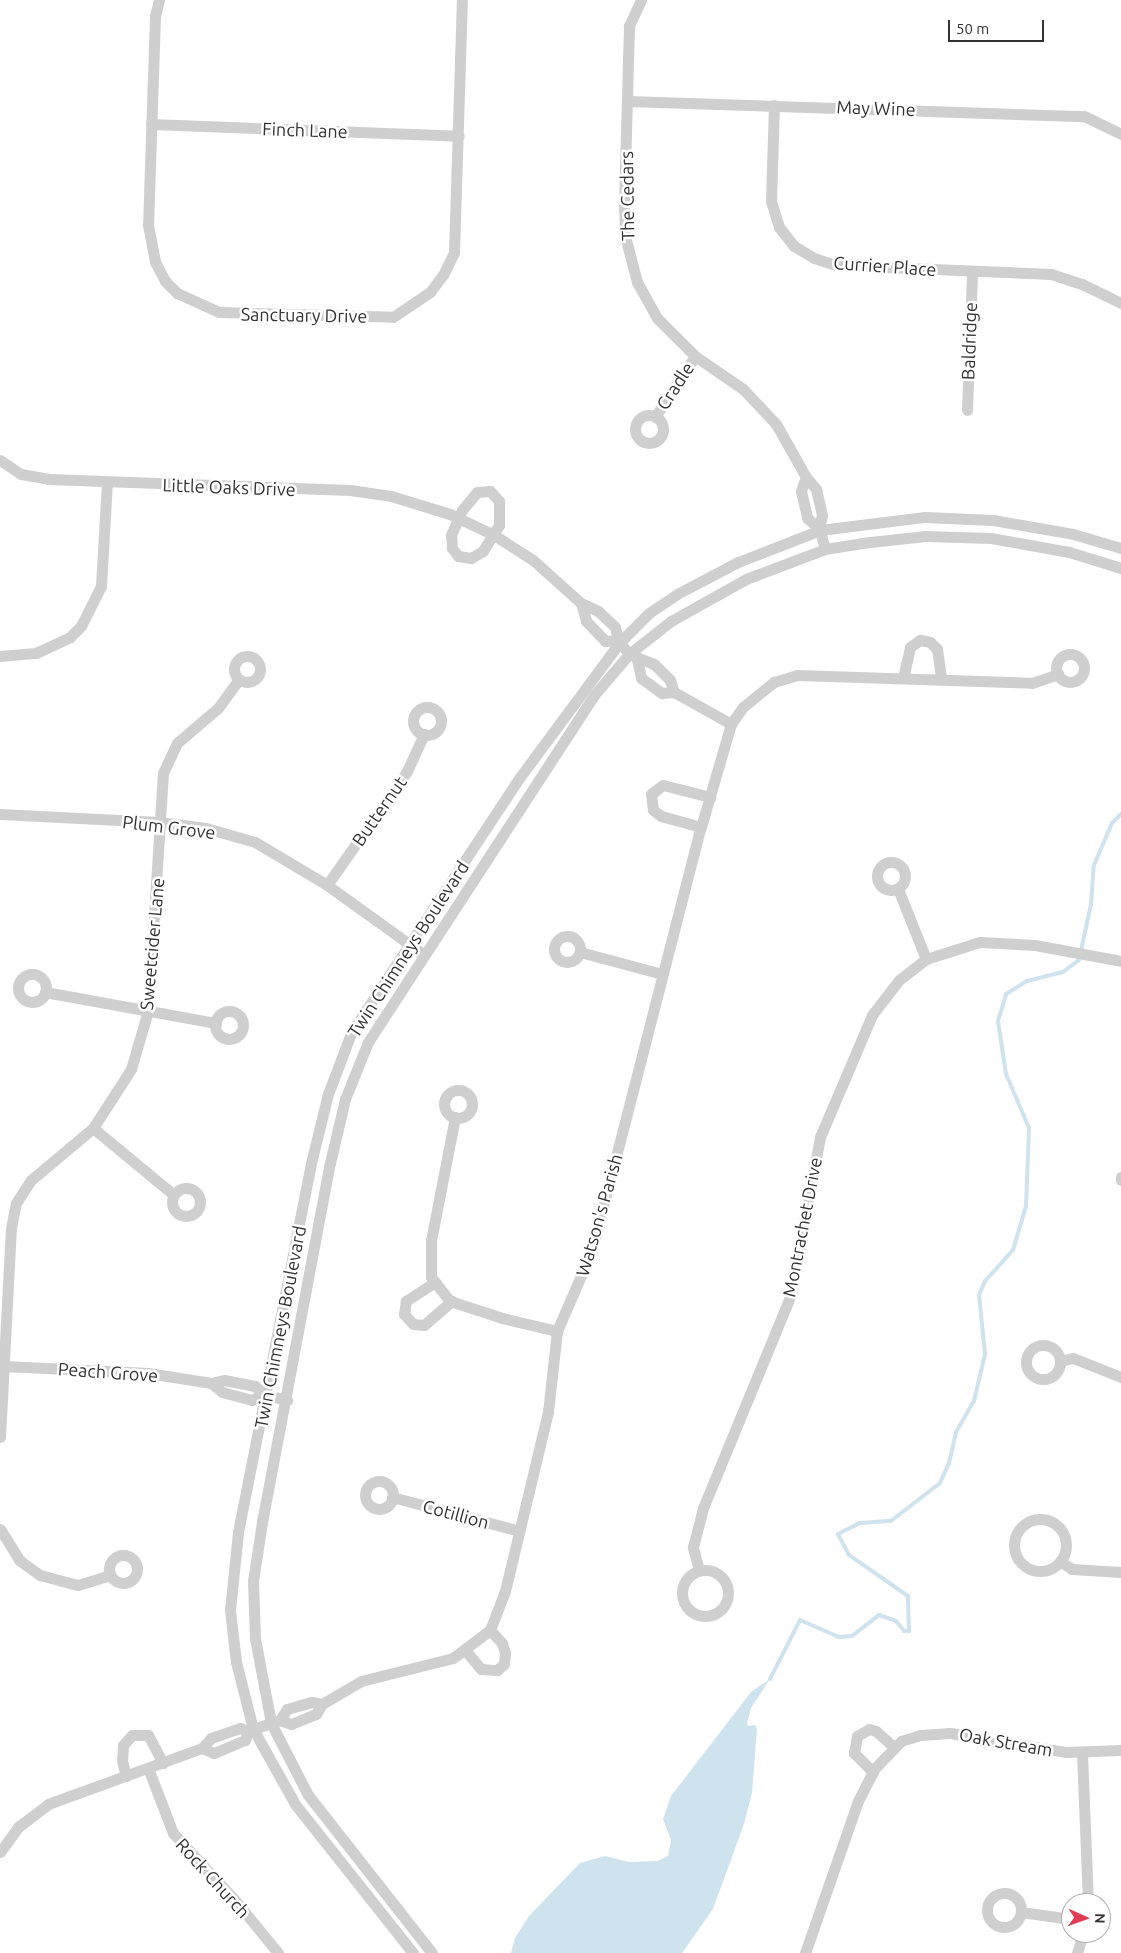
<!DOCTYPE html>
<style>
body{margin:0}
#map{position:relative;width:1121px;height:1953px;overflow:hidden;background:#fff;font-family:Ubuntu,sans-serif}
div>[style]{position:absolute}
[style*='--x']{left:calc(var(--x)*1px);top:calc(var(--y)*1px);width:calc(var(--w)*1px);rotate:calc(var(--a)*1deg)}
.water>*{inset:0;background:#cee3ed}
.stream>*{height:4px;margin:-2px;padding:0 2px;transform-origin:2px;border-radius:2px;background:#cee3ed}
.minor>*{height:11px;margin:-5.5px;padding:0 5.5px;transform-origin:5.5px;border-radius:5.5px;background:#cfcfcf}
.minor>.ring{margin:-5.5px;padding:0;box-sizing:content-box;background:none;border:11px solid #cfcfcf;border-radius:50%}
span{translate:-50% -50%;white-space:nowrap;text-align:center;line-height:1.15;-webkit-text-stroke:5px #fff;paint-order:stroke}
.street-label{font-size:18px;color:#323232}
.north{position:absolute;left:1061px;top:1893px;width:50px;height:50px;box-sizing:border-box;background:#fff;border:1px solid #adadad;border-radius:50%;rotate:92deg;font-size:14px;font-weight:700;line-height:20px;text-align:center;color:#323232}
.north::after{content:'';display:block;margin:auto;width:18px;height:22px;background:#e23b53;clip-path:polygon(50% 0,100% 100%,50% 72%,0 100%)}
.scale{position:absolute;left:948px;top:20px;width:96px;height:22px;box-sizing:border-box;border:2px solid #323232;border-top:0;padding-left:6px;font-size:15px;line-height:18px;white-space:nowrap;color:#323232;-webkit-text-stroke:4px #fff;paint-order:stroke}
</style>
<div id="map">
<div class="water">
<i style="clip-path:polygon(770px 1679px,751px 1708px,747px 1723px,748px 1726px,755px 1725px,757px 1729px,752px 1793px,744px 1824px,713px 1909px,682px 1953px,511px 1953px,515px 1938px,529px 1916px,580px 1863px,605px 1856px,629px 1862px,657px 1861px,668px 1856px,671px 1840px,663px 1819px,671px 1796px,751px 1692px)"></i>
</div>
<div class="stream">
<i style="--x:770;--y:1679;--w:66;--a:-63"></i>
<i style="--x:800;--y:1620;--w:43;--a:23.6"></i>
<i style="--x:839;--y:1637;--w:13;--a:-4"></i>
<i style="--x:852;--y:1636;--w:34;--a:-38"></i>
<i style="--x:879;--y:1615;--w:18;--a:19"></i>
<i style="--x:896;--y:1621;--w:13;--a:51"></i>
<i style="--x:904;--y:1631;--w:5;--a:0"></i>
<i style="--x:909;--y:1631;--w:35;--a:-92"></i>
<i style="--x:908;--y:1596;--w:72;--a:-145.2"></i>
<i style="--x:849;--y:1555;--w:24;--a:-118"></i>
<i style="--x:838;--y:1534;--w:25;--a:-27"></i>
<i style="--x:860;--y:1523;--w:31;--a:-4"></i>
<i style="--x:891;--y:1521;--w:62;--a:-37.8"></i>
<i style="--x:940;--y:1483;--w:22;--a:-66"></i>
<i style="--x:949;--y:1463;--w:32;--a:-77"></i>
<i style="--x:956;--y:1432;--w:36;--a:-60"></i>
<i style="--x:974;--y:1401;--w:48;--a:-76.8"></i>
<i style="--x:985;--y:1354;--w:59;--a:-95.8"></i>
<i style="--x:979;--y:1295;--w:15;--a:-67"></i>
<i style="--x:985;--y:1281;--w:42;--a:-47.9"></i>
<i style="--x:1013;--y:1250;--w:46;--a:-73.5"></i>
<i style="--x:1026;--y:1206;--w:78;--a:-87.8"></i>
<i style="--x:1029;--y:1128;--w:59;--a:-113.1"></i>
<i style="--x:1006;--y:1074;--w:54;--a:-98.6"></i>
<i style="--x:998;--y:1021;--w:28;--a:-73"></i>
<i style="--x:1006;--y:994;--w:25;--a:-32"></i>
<i style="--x:1027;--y:981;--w:37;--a:-14"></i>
<i style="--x:1063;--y:972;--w:20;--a:-37"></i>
<i style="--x:1079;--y:960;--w:57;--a:-77.9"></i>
<i style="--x:1091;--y:904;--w:39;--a:-86"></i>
<i style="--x:1094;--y:865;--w:46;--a:-66.8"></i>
<i style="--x:1112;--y:823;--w:13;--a:-45"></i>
</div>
<div class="minor">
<i style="--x:159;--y:0;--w:16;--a:104"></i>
<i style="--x:155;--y:16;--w:209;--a:91.9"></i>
<i style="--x:148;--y:225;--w:38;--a:79"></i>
<i style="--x:155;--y:262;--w:21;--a:62"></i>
<i style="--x:165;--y:281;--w:17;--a:45"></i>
<i style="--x:177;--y:293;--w:46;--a:24.3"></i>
<i style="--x:219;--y:312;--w:174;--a:1.6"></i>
<i style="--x:393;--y:317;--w:45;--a:-34"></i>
<i style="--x:430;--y:292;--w:21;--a:-53"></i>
<i style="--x:443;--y:275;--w:25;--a:-64"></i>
<i style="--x:454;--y:252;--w:252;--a:-88.2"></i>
<i style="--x:641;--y:0;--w:29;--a:115"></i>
<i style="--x:629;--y:26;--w:178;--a:91.6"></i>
<i style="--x:624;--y:204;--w:32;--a:88"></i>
<i style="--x:625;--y:236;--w:48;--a:75.4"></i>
<i style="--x:637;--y:282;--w:41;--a:60.9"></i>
<i style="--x:657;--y:318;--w:54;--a:45"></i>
<i style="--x:695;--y:356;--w:58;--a:34.5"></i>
<i style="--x:743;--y:389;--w:48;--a:46.7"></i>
<i style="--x:776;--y:424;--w:61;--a:60.5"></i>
<i style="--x:806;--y:477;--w:16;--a:50"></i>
<i style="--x:816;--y:489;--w:27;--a:77"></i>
<i style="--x:822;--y:515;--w:13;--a:103"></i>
<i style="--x:819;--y:528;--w:22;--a:74"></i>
<i style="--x:627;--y:101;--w:457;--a:1.9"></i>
<i style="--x:1084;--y:116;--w:41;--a:25.9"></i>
<i style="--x:774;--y:105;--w:96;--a:91.8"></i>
<i style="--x:771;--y:201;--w:27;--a:73"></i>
<i style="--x:779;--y:227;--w:24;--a:52"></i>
<i style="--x:794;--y:246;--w:23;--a:31"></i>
<i style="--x:814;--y:258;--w:23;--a:18"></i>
<i style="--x:836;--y:265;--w:215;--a:2.4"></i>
<i style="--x:1051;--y:274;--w:33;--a:18"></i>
<i style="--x:1082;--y:284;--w:43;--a:26"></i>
<i style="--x:151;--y:124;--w:308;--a:2.2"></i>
<i style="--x:967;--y:410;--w:138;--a:-87.9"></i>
<i class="ring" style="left:635px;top:415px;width:17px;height:17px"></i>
<i style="--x:655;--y:417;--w:73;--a:-56.7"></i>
<i style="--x:0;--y:460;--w:25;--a:34"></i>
<i style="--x:21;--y:474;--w:27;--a:10"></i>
<i style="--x:48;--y:479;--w:302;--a:2.1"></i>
<i style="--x:350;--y:490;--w:41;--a:8.3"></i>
<i style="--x:391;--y:496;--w:62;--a:17"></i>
<i style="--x:450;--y:514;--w:49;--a:25.5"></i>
<i style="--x:494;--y:535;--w:46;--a:32.7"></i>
<i style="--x:533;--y:560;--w:64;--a:41.9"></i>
<i style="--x:581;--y:603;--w:19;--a:25"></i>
<i style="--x:598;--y:611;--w:23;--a:43"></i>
<i style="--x:615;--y:627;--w:13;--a:77"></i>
<i style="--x:618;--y:640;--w:18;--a:52"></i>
<i style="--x:629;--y:654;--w:27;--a:22"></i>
<i style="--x:654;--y:664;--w:23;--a:45"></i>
<i style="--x:670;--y:680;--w:13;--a:72"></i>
<i style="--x:674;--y:692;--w:65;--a:29.3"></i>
<i style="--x:806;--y:477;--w:15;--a:110"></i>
<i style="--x:801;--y:491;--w:28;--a:77"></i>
<i style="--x:807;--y:518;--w:16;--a:40"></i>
<i style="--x:490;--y:491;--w:13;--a:48"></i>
<i style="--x:499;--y:501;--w:24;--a:90"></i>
<i style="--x:499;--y:525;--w:31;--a:122"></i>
<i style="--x:483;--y:551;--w:14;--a:150"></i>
<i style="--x:471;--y:558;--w:13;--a:-171"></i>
<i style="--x:458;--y:556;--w:10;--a:-127"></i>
<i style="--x:452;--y:548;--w:13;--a:-94"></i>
<i style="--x:451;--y:535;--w:27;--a:-66"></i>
<i style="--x:462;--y:510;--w:23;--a:-50"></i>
<i style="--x:477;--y:492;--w:13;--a:-4"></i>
<i style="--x:581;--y:603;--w:19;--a:74"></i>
<i style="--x:586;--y:621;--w:28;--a:46"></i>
<i style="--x:605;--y:641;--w:13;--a:-4"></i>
<i class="ring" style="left:1056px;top:654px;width:17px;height:17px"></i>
<i class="ring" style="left:234px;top:656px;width:15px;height:15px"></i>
<i style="--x:0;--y:656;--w:36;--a:-5"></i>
<i style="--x:36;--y:653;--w:38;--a:-25"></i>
<i style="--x:70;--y:637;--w:16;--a:-45"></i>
<i style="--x:81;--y:626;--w:45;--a:-63.4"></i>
<i style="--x:101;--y:586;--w:103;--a:-86.7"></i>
<i style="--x:637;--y:659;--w:19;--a:78"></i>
<i style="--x:641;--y:678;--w:26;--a:36"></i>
<i style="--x:662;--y:693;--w:12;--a:-5"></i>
<i style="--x:903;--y:678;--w:32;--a:-77"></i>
<i style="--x:910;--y:647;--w:12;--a:-35"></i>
<i style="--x:920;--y:640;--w:10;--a:11"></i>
<i style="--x:930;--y:642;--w:10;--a:45"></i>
<i style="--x:937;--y:649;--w:30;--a:82"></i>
<i class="ring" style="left:413px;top:707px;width:17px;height:17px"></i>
<i style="--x:0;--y:814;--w:159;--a:2.9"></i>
<i style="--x:159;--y:822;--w:47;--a:7.3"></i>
<i style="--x:206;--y:828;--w:51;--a:15.9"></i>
<i style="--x:255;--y:842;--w:84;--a:30.8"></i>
<i style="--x:327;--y:885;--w:118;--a:35.7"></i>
<i style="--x:701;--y:827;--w:41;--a:-164.6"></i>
<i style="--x:661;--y:816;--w:10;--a:-143"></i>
<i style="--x:653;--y:810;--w:16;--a:-97"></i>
<i style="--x:651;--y:794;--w:15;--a:-37"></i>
<i style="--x:663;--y:785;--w:49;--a:14.3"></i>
<i class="ring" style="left:877px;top:862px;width:17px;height:17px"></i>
<i style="--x:327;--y:885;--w:139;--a:-54.9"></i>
<i style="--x:407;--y:771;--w:41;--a:-65.3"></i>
<i style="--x:898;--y:889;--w:75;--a:68.2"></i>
<i class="ring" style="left:554px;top:936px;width:15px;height:15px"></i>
<i style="--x:580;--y:952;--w:85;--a:15"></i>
<i class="ring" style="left:18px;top:974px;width:17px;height:17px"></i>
<i style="--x:45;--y:992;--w:174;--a:10.3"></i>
<i class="ring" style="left:215px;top:1011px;width:17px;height:17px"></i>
<i class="ring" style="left:444px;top:1090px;width:17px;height:17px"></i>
<i style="--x:455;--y:1117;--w:125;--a:101"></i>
<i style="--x:431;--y:1240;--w:37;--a:90"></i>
<i style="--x:431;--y:1277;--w:31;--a:52"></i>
<i style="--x:450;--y:1301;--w:55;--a:18.1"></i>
<i style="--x:502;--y:1318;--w:57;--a:13.3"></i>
<i style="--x:93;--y:1128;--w:105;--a:39.6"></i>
<i style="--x:1121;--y:1177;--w:3;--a:90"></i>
<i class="ring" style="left:172px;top:1188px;width:17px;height:17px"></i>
<i style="--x:435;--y:1282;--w:35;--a:147"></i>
<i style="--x:406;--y:1301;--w:13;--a:99"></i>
<i style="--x:404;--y:1314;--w:13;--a:48"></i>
<i style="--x:413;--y:1324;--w:11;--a:5"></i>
<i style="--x:424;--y:1325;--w:37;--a:-41"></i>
<i class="ring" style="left:1026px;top:1345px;width:23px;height:23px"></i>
<i style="--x:1060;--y:1361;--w:13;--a:-13"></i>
<i style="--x:1073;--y:1358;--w:52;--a:21.6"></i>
<i style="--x:4;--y:1366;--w:144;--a:2.8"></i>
<i style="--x:148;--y:1373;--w:64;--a:9"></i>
<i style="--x:211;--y:1383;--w:13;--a:-13"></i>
<i style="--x:224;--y:1380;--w:32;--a:11"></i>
<i style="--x:255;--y:1386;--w:11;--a:45"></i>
<i style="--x:263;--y:1394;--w:25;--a:14"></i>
<i style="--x:211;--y:1383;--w:14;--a:39"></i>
<i style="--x:222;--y:1392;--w:31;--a:15"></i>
<i style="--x:252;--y:1400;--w:13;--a:-29"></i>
<i style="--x:0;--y:1437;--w:209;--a:-87"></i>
<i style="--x:11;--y:1228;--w:25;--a:-79"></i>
<i style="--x:16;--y:1203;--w:27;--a:-57"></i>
<i style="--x:31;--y:1180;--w:81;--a:-40"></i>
<i style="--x:93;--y:1128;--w:70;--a:-57.2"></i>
<i style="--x:131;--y:1069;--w:60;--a:-73.7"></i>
<i style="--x:148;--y:1011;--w:238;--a:-86.4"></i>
<i style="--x:163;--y:773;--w:33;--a:-65"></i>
<i style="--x:177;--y:743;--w:54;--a:-40.5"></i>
<i style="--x:218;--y:708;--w:34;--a:-54"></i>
<i class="ring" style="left:365px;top:1481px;width:17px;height:17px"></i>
<i style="--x:392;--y:1497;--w:132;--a:14.9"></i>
<i class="ring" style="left:1014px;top:1519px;width:41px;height:41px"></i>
<i style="--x:0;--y:1529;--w:36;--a:58"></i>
<i style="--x:19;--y:1560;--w:26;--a:36"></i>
<i style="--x:40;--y:1575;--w:39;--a:15"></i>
<i style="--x:78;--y:1585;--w:34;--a:-17"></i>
<i class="ring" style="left:109px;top:1555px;width:17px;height:17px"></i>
<i style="--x:1060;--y:1561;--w:14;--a:34"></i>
<i style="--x:1072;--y:1569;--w:49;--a:3.5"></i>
<i style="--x:699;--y:1570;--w:24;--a:-105"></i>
<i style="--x:693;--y:1547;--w:40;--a:-75.6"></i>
<i style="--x:703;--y:1508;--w:230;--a:-67.6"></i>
<i style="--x:791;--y:1295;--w:161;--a:-79.6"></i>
<i style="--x:820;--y:1137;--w:133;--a:-66.9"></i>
<i style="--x:872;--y:1015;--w:44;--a:-52.4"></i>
<i style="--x:899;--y:980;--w:34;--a:-38"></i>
<i style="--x:926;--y:959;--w:57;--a:-17.5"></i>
<i style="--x:980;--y:942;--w:55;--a:3.1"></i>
<i style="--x:1035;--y:945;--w:87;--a:10.5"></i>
<i class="ring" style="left:682px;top:1570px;width:35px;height:35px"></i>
<i style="--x:465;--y:1650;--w:25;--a:50"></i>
<i style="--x:481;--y:1669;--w:16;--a:4"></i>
<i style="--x:497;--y:1670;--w:9;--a:-41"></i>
<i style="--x:504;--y:1664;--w:11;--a:-85"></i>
<i style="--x:505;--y:1653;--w:10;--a:-107"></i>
<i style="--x:502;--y:1643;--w:18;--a:-133"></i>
<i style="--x:280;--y:1720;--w:12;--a:20"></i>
<i style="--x:291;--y:1724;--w:27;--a:-22"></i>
<i style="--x:316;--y:1714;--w:12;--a:-59"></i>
<i style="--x:322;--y:1704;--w:45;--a:-30.5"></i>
<i style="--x:361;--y:1681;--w:95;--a:-14"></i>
<i style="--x:453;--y:1658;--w:46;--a:-37.1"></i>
<i style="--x:490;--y:1630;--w:42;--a:-69"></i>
<i style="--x:505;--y:1591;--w:184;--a:-76.5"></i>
<i style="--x:548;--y:1412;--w:81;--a:-83.7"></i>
<i style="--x:557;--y:1331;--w:88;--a:-66.6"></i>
<i style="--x:592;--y:1250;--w:437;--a:-75.6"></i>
<i style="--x:701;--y:827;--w:107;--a:-73.8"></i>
<i style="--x:731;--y:724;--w:21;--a:-55"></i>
<i style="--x:743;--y:707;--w:40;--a:-39"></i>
<i style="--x:774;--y:682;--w:24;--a:-17"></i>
<i style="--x:797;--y:675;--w:235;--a:1.9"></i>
<i style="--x:1032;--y:683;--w:28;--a:-19"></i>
<i style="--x:202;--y:1748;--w:13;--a:23"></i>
<i style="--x:214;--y:1753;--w:34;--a:-23"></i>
<i style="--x:245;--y:1740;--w:9;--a:-72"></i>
<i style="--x:1082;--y:1753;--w:150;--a:87.7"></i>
<i style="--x:148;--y:1768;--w:70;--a:69"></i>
<i style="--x:173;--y:1833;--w:90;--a:47.3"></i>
<i style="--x:234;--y:1899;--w:70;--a:50.8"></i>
<i style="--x:873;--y:1772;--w:27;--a:-135"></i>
<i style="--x:854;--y:1753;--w:17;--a:-80"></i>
<i style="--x:857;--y:1736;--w:14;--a:-30"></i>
<i style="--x:869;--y:1729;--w:7;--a:16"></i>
<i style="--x:876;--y:1731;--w:24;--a:42"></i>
<i style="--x:126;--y:1776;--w:16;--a:-105"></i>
<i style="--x:122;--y:1761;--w:16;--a:-86"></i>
<i style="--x:123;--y:1745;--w:13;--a:-48"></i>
<i style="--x:132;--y:1735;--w:16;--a:0"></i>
<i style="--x:148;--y:1735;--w:32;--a:62"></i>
<i style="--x:0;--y:1852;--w:31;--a:-54"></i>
<i style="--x:18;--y:1827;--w:38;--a:-37"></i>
<i style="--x:48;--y:1804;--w:164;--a:-20"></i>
<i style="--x:202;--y:1748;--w:13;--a:-48"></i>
<i style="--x:211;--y:1738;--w:31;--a:-19"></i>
<i style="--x:240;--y:1728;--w:9;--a:21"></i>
<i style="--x:248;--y:1731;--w:34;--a:-19"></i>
<i style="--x:280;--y:1720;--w:13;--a:-58"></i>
<i style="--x:287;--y:1709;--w:25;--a:-16"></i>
<i style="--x:311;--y:1702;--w:11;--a:10"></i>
<i class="ring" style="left:987px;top:1893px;width:23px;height:23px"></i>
<i style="--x:1021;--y:1912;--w:50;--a:8"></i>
<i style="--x:413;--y:1953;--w:190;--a:-128.4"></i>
<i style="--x:295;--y:1804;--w:86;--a:-119.2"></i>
<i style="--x:253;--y:1729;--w:69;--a:-104.2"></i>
<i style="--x:236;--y:1662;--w:52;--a:-96.6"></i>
<i style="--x:230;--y:1610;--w:78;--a:-84.1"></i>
<i style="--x:238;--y:1532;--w:380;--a:-78.8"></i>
<i style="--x:312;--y:1159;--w:67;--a:-76.2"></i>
<i style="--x:328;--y:1094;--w:65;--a:-69.3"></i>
<i style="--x:351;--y:1033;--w:307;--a:-56.6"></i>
<i style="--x:520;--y:777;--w:168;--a:-53.5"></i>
<i style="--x:620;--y:642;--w:41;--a:-45"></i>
<i style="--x:649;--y:613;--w:34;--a:-34"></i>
<i style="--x:677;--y:594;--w:69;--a:-27.7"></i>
<i style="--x:738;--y:562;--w:88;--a:-21.3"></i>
<i style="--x:820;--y:530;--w:106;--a:-7.1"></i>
<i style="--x:925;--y:517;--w:68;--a:2.5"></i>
<i style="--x:993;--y:520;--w:81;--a:9.9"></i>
<i style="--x:1073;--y:534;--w:50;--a:16.3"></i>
<i style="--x:432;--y:1953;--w:201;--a:-128.1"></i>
<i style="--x:308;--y:1795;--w:81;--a:-117.2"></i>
<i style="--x:271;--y:1723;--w:86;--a:-100.7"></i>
<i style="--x:255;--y:1638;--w:57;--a:-92"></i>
<i style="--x:253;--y:1581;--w:60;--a:-81.3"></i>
<i style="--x:262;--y:1522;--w:365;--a:-79.3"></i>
<i style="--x:330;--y:1163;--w:66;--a:-76.8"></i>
<i style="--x:345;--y:1099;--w:61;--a:-68"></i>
<i style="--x:368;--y:1042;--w:415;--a:-56.9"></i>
<i style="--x:595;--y:694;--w:52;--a:-49.6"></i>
<i style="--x:629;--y:654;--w:53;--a:-38.2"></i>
<i style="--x:671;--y:621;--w:86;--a:-29.2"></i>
<i style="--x:746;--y:579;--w:85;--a:-20.8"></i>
<i style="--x:825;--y:549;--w:36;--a:-9"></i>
<i style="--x:861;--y:543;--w:65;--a:-6.1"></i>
<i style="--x:926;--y:536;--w:65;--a:1.8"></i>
<i style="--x:991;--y:538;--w:79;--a:10.2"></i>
<i style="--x:1069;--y:552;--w:54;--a:17.1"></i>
<i style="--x:805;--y:1953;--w:161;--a:-70.8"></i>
<i style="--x:858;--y:1801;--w:36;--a:-63"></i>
<i style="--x:874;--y:1769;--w:39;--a:-46"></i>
<i style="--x:901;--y:1741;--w:21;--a:-17"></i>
<i style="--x:921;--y:1735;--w:29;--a:-4"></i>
<i style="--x:950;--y:1733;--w:118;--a:9.3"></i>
<i style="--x:1066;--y:1752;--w:55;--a:-2.1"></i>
<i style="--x:1077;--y:1953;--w:21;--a:-73"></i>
</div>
<div class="street-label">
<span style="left:876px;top:108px;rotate:2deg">May Wine</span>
<span style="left:305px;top:130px;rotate:2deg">Finch Lane</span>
<span style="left:627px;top:196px;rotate:-91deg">The Cedars</span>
<span style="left:885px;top:266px;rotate:4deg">Currier Place</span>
<span style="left:304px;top:315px;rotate:1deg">Sanctuary Drive</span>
<span style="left:969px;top:341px;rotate:-88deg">Baldridge</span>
<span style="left:675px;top:386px;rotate:-57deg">Cradle</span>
<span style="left:229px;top:487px;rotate:2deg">Little Oaks Drive</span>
<span style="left:379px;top:811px;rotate:-55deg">Butternut</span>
<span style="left:169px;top:827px;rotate:7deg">Plum Grove</span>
<span style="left:152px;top:944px;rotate:-85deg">Sweetcider Lane</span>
<span style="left:408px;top:949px;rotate:-57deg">Twin Chimneys Boulevard</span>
<span style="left:599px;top:1215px;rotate:-74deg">Watson's Parish</span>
<span style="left:802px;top:1227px;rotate:-79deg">Montrachet Drive</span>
<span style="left:280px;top:1327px;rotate:-79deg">Twin Chimneys Boulevard</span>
<span style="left:108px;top:1372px;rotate:4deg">Peach Grove</span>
<span style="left:456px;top:1514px;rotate:15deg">Cotillion</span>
<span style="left:1006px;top:1742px;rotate:10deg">Oak Stream</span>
<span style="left:213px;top:1878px;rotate:48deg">Rock Church</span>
</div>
<div class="north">N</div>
<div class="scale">50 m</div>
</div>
